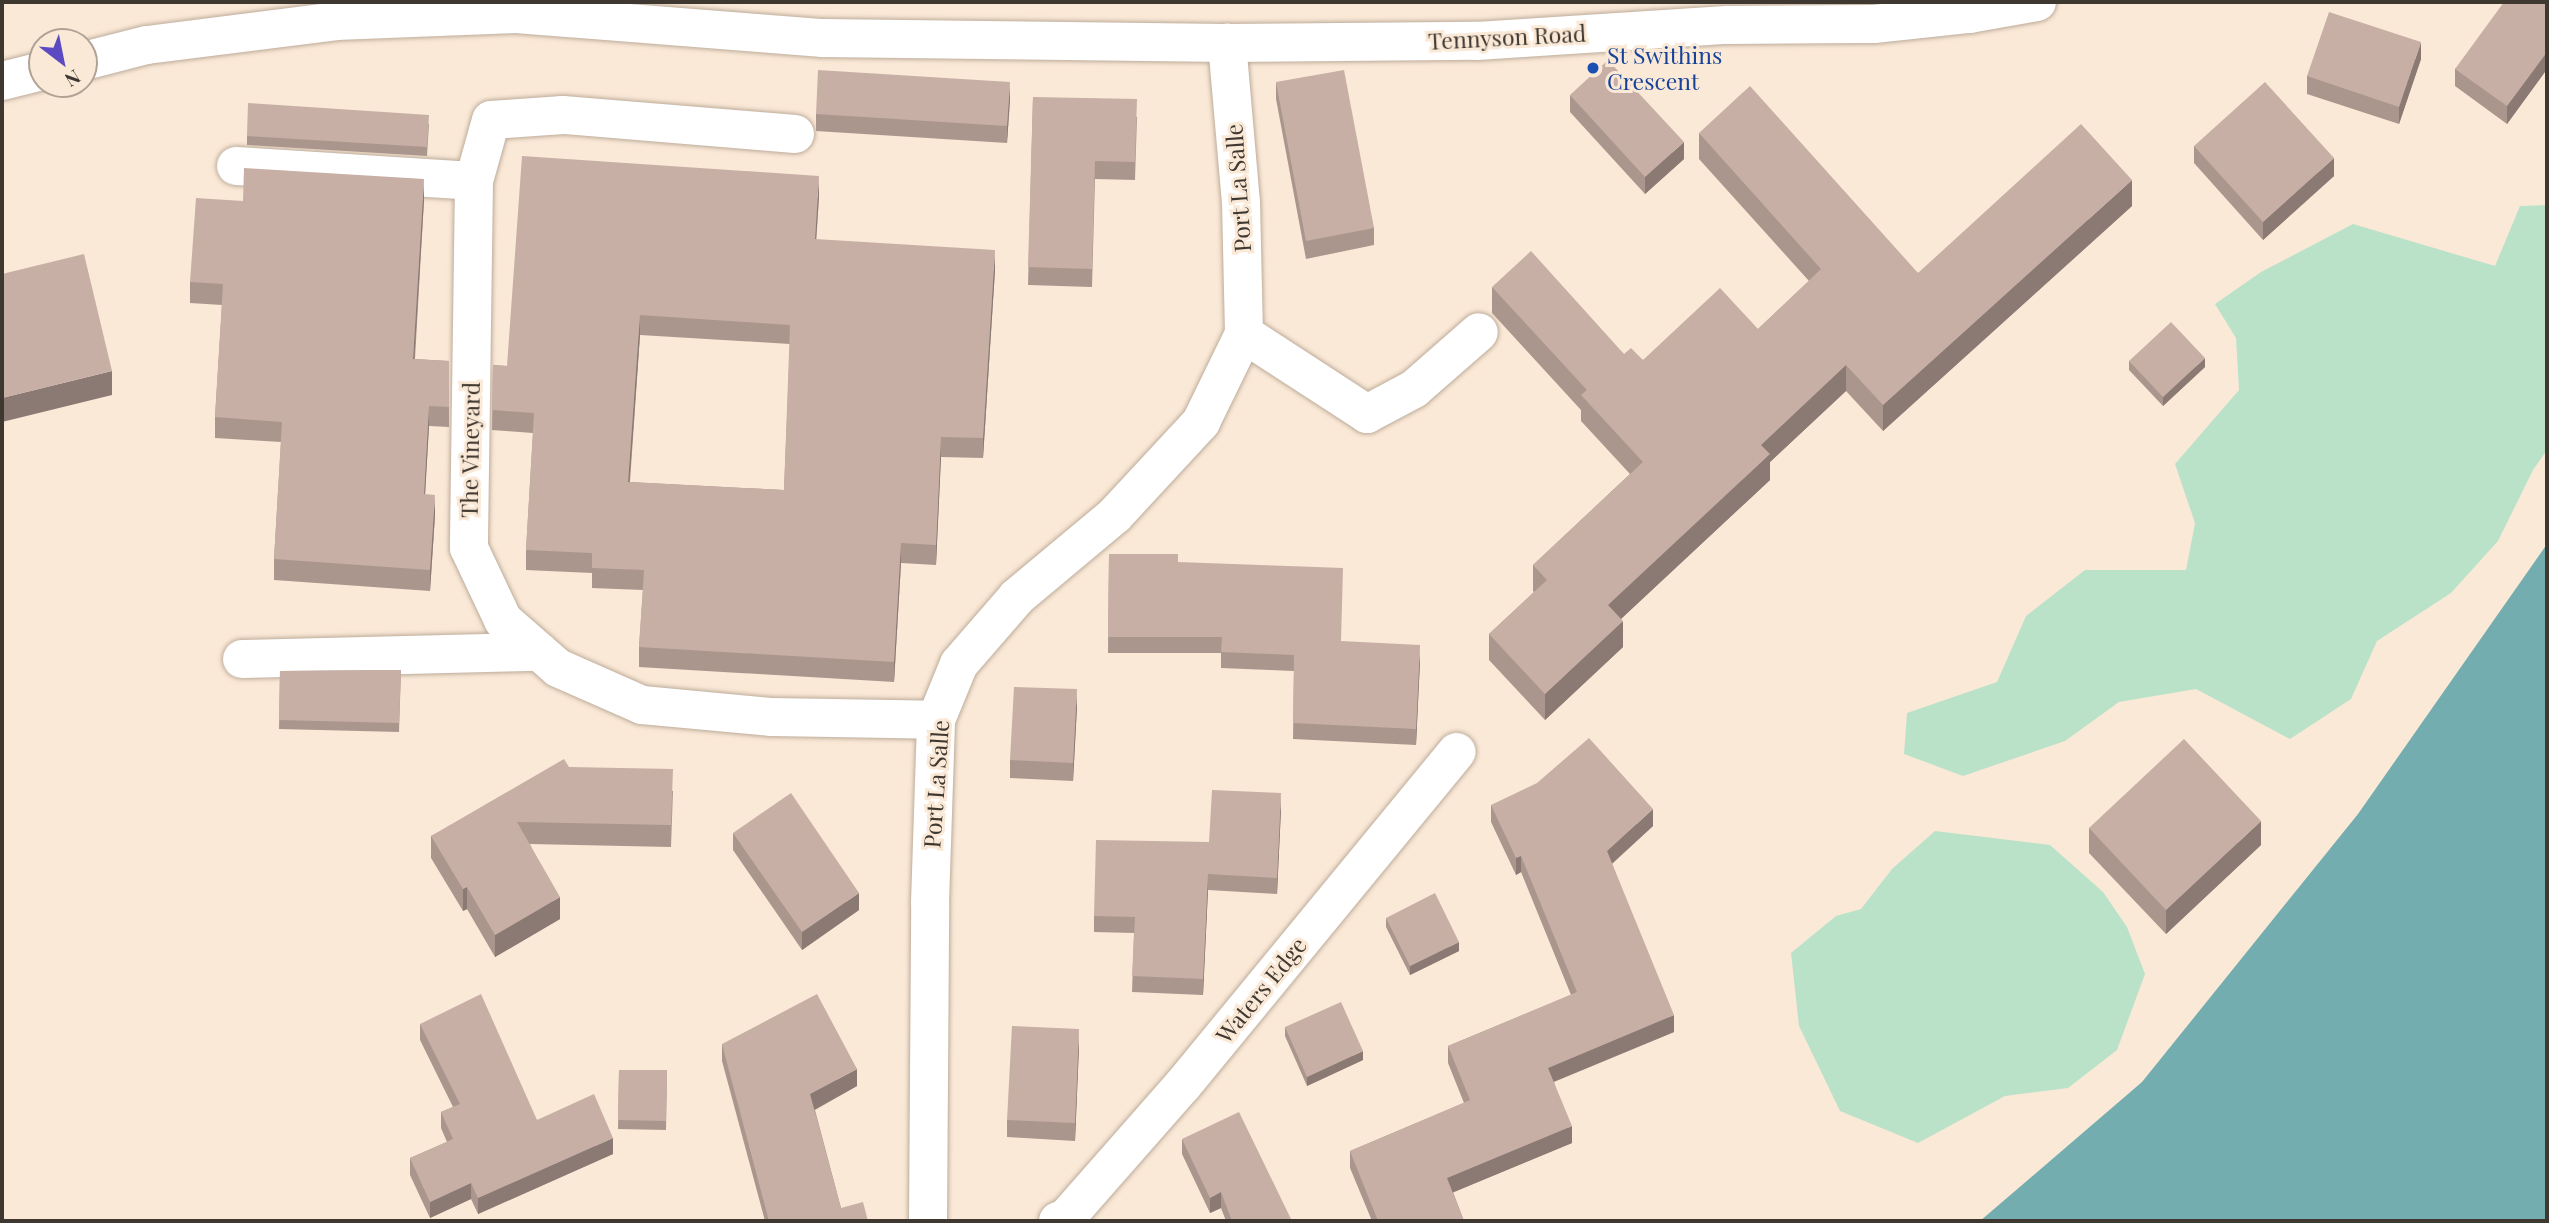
<!DOCTYPE html>
<style>
body{margin:0}
#map{position:relative;width:2549px;height:1223px;overflow:hidden;background:#fbe9d7;font-family:"Playfair Display",serif}
div>[style]{position:absolute}
[style*='--x']{left:calc(var(--x)*1px);top:calc(var(--y)*1px);width:calc(var(--w)*1px);rotate:calc(var(--a)*1deg)}
.green>*{inset:0;background:#b9e2c9}
.water>*{inset:0;background:#73adaf}
.roads{filter:drop-shadow(0 0 2px #bdac9b) drop-shadow(0 0 2px #bdac9b)}
.minor>*{height:38px;margin:-19px;padding:0 19px;transform-origin:19px;border-radius:19px;background:#fff}
.major>*{height:38px;margin:-19px;padding:0 19px;transform-origin:19px;border-radius:19px;background:#fff}
.wall>*{inset:0;background:#ab968e}
.shaded-wall>*{inset:0;background:#8b7a74}
.building>*{inset:0;background:#c7afa5}
.dots>*{width:19px;height:19px;translate:-50% -50%;box-sizing:border-box;border:4px solid #fbe9d7;border-radius:50%}
span{translate:-50% -50%;white-space:nowrap;text-align:center;line-height:1.15;-webkit-text-stroke:6px #fbe9d7;paint-order:stroke}
.street-label{font-size:23px;color:#3f3831}
.transit-label{font-size:23px;color:#164399}
.left{translate:0 -50%;text-align:left}
.frame{position:absolute;inset:0;border:4px solid #3f3831;pointer-events:none}
.north{position:absolute;left:28px;top:28px;width:70px;height:70px;box-sizing:border-box;background:#fbe9d7;border:2px solid #b0a295;border-radius:50%;rotate:148deg;font-size:19px;font-weight:700;line-height:28px;text-align:center;color:#3f3831}
.north::after{content:'';display:block;margin:auto;width:24px;height:32px;background:#5b4ac2;clip-path:polygon(50% 0,100% 100%,50% 72%,0 100%)}
</style>
<div id="map">
<div class="green">
<i style="clip-path:polygon(2547px 205px,2547px 450px,2533px 470px,2498px 541px,2451px 593px,2377px 641px,2351px 699px,2290px 739px,2196px 689px,2119px 702px,2065px 741px,1963px 776px,1904px 754px,1907px 713px,1997px 682px,2026px 616px,2085px 570px,2186px 570px,2195px 523px,2175px 464px,2239px 390px,2236px 338px,2215px 304px,2261px 272px,2353px 224px,2495px 266px,2520px 206px)"></i>
<i style="clip-path:polygon(1935px 831px,2050px 845px,2103px 892px,2127px 927px,2145px 974px,2117px 1050px,2068px 1088px,2005px 1096px,1918px 1143px,1840px 1111px,1799px 1026px,1791px 953px,1836px 916px,1861px 909px,1892px 869px)"></i>
</div>
<div class="water">
<i style="clip-path:polygon(2547px 544px,2547px 1221px,1980px 1221px,2142px 1082px,2358px 814px)"></i>
</div>
<div class="roads">
<div class="minor">
<i style="--x:795;--y:134;--w:233;--a:-175.3"></i>
<i style="--x:563;--y:115;--w:72;--a:176"></i>
<i style="--x:491;--y:120;--w:63;--a:105.6"></i>
<i style="--x:474;--y:181;--w:367;--a:90.8"></i>
<i style="--x:469;--y:548;--w:80;--a:64.7"></i>
<i style="--x:503;--y:620;--w:73;--a:41.1"></i>
<i style="--x:558;--y:668;--w:92;--a:23.8"></i>
<i style="--x:642;--y:705;--w:131;--a:5.3"></i>
<i style="--x:772;--y:717;--w:164;--a:1"></i>
<i style="--x:236;--y:166;--w:238;--a:3.6"></i>
<i style="--x:1244;--y:334;--w:147;--a:33"></i>
<i style="--x:1367;--y:414;--w:53;--a:-28"></i>
<i style="--x:1414;--y:389;--w:86;--a:-41.2"></i>
<i style="--x:242;--y:659;--w:297;--a:-1.4"></i>
<i style="--x:928;--y:1221;--w:318;--a:-89.6"></i>
<i style="--x:930;--y:903;--w:183;--a:-88.1"></i>
<i style="--x:936;--y:720;--w:61;--a:-67.7"></i>
<i style="--x:959;--y:664;--w:89;--a:-49.1"></i>
<i style="--x:1017;--y:597;--w:128;--a:-39.9"></i>
<i style="--x:1115;--y:515;--w:127;--a:-47.2"></i>
<i style="--x:1201;--y:422;--w:98;--a:-64"></i>
<i style="--x:1244;--y:334;--w:131;--a:-91.3"></i>
<i style="--x:1241;--y:203;--w:161;--a:-95"></i>
<i style="--x:1058;--y:1221;--w:9;--a:-21"></i>
<i style="--x:1066;--y:1218;--w:177;--a:-48.7"></i>
<i style="--x:1183;--y:1085;--w:431;--a:-50.6"></i>
</div>
<div class="major">
<i style="--x:84;--y:61;--w:65;--a:-14.3"></i>
<i style="--x:147;--y:45;--w:191;--a:-7.2"></i>
<i style="--x:336;--y:21;--w:180;--a:-2.2"></i>
<i style="--x:516;--y:14;--w:308;--a:4.5"></i>
<i style="--x:823;--y:38;--w:404;--a:0.7"></i>
<i style="--x:1227;--y:43;--w:250;--a:-0.5"></i>
<i style="--x:1477;--y:41;--w:250;--a:-3.7"></i>
<i style="--x:1726;--y:25;--w:148;--a:-0.4"></i>
<i style="--x:1874;--y:24;--w:96;--a:-6"></i>
<i style="--x:1969;--y:14;--w:69;--a:-10"></i>
<i style="--x:2;--y:81;--w:41;--a:-14"></i>
</div>
</div>
<div class="wall">
<i style="clip-path:polygon(2547px 2px,2547px 69px,2507px 124px,2455px 86px,2455px 69px)"></i>
<i style="clip-path:polygon(2421px 59px,2399px 124px,2307px 94px,2307px 76px)"></i>
<i style="clip-path:polygon(1276px 82px,1374px 228px,1374px 245px,1306px 259px,1276px 99px)"></i>
<i style="clip-path:polygon(1570px 95px,1684px 159px,1645px 194px,1570px 112px)"></i>
<i style="clip-path:polygon(1033px 97px,1137px 117px,1135px 180px,1095px 179px,1092px 287px,1028px 285px)"></i>
<i style="clip-path:polygon(1010px 99px,1007px 143px,816px 131px,816px 114px)"></i>
<i style="clip-path:polygon(429px 124px,427px 156px,247px 145px,247px 136px)"></i>
<i style="clip-path:polygon(1699px 133px,1918px 273px,2132px 206px,1883px 431px,1846px 391px,1770px 462px,1770px 480px,1621px 619px,1623px 647px,1545px 720px,1489px 660px,1489px 634px,1534px 592px,1533px 591px,1533px 565px,1630px 474px,1581px 421px,1581px 410px,1492px 313px,1492px 287px,1624px 354px,1643px 360px,1758px 329px,1809px 281px,1699px 159px)"></i>
<i style="clip-path:polygon(2194px 146px,2334px 176px,2263px 240px,2194px 163px)"></i>
<i style="clip-path:polygon(evenodd,819px 196px,816px 240px,995px 270px,983px 458px,941px 457px,936px 565px,901px 563px,894px 682px,639px 667px,639px 647px,643px 590px,592px 588px,592px 573px,526px 570px,526px 550px,533px 433px,492px 430px,493px 365px,507px 366px,819px 196px,640px 335px,790px 344px,784px 490px,630px 482px,640px 335px)"></i>
<i style="clip-path:polygon(424px 200px,415px 359px,449px 361px,449px 427px,429px 426px,425px 494px,435px 515px,430px 591px,274px 580px,274px 559px,281px 442px,215px 438px,215px 417px,222px 305px,190px 303px,190px 282px,243px 201px)"></i>
<i style="clip-path:polygon(2129px 361px,2205px 367px,2163px 406px,2129px 370px)"></i>
<i style="clip-path:polygon(1109px 554px,1178px 562px,1341px 641px,1420px 661px,1416px 745px,1293px 739px,1294px 671px,1221px 668px,1221px 653px,1108px 653px)"></i>
<i style="clip-path:polygon(401px 670px,399px 732px,279px 729px,280px 671px)"></i>
<i style="clip-path:polygon(1077px 707px,1073px 781px,1010px 778px,1010px 760px)"></i>
<i style="clip-path:polygon(569px 767px,673px 791px,671px 847px,530px 844px,560px 919px,495px 957px,467px 909px,463px 911px,431px 858px,431px 836px)"></i>
<i style="clip-path:polygon(1491px 805px,1653px 826px,1612px 864px,1674px 1032px,1554px 1082px,1572px 1143px,1453px 1192px,1464px 1221px,1372px 1221px,1350px 1168px,1350px 1151px,1464px 1103px,1448px 1063px,1448px 1046px,1571px 995px,1521px 872px,1516px 875px,1491px 822px)"></i>
<i style="clip-path:polygon(1281px 809px,1277px 894px,1208px 890px,1203px 995px,1132px 992px,1134px 933px,1094px 932px,1094px 916px,1209px 842px)"></i>
<i style="clip-path:polygon(2089px 828px,2261px 845px,2166px 934px,2089px 853px)"></i>
<i style="clip-path:polygon(733px 833px,859px 910px,802px 950px,733px 850px)"></i>
<i style="clip-path:polygon(1386px 918px,1459px 951px,1410px 975px,1386px 927px)"></i>
<i style="clip-path:polygon(420px 1024px,537px 1120px,613px 1154px,478px 1214px,471px 1199px,430px 1218px,410px 1175px,410px 1158px,447px 1142px,441px 1128px,441px 1112px,453px 1107px,420px 1040px)"></i>
<i style="clip-path:polygon(1285px 1027px,1363px 1060px,1307px 1086px,1285px 1036px)"></i>
<i style="clip-path:polygon(722px 1044px,857px 1086px,815px 1110px,841px 1208px,868px 1221px,765px 1221px,722px 1061px)"></i>
<i style="clip-path:polygon(1079px 1046px,1075px 1141px,1007px 1137px,1007px 1120px)"></i>
<i style="clip-path:polygon(619px 1070px,667px 1070px,666px 1130px,618px 1129px)"></i>
<i style="clip-path:polygon(1182px 1139px,1292px 1221px,1226px 1221px,1221px 1208px,1210px 1213px,1182px 1154px)"></i>
</div>
<div class="shaded-wall">
<i style="clip-path:polygon(2421px 42px,2421px 59px,2399px 124px,2399px 107px)"></i>
<i style="clip-path:polygon(2547px 52px,2547px 69px,2507px 124px,2507px 106px)"></i>
<i style="clip-path:polygon(1010px 82px,1010px 99px,1007px 143px,1007px 126px)"></i>
<i style="clip-path:polygon(1684px 142px,1684px 159px,1645px 194px,1645px 177px)"></i>
<i style="clip-path:polygon(2334px 158px,2334px 176px,2263px 240px,2263px 222px)"></i>
<i style="clip-path:polygon(819px 176px,819px 196px,815px 259px,815px 239px)"></i>
<i style="clip-path:polygon(424px 179px,424px 200px,413px 380px,413px 359px)"></i>
<i style="clip-path:polygon(2132px 180px,2132px 206px,1883px 431px,1883px 405px)"></i>
<i style="clip-path:polygon(995px 250px,995px 270px,983px 458px,983px 438px)"></i>
<i style="clip-path:polygon(640px 315px,640px 335px,628px 502px,628px 482px)"></i>
<i style="clip-path:polygon(2205px 358px,2205px 367px,2163px 406px,2163px 397px)"></i>
<i style="clip-path:polygon(1846px 365px,1846px 391px,1770px 462px,1770px 480px,1608px 631px,1608px 605px,1761px 445px)"></i>
<i style="clip-path:polygon(112px 371px,112px 395px,2px 422px,2px 398px)"></i>
<i style="clip-path:polygon(429px 406px,429px 426px,424px 514px,424px 494px)"></i>
<i style="clip-path:polygon(941px 437px,941px 457px,936px 565px,936px 545px)"></i>
<i style="clip-path:polygon(435px 495px,435px 515px,430px 591px,430px 570px)"></i>
<i style="clip-path:polygon(901px 543px,901px 563px,894px 682px,894px 662px)"></i>
<i style="clip-path:polygon(1623px 621px,1623px 647px,1545px 720px,1545px 694px)"></i>
<i style="clip-path:polygon(1420px 645px,1420px 661px,1416px 745px,1416px 729px)"></i>
<i style="clip-path:polygon(1077px 689px,1077px 707px,1073px 781px,1073px 763px)"></i>
<i style="clip-path:polygon(1281px 793px,1281px 809px,1277px 894px,1277px 878px)"></i>
<i style="clip-path:polygon(1653px 809px,1653px 826px,1607px 868px,1607px 851px)"></i>
<i style="clip-path:polygon(2261px 821px,2261px 845px,2166px 934px,2166px 910px)"></i>
<i style="clip-path:polygon(1521px 856px,1521px 872px,1516px 875px,1516px 858px)"></i>
<i style="clip-path:polygon(1208px 874px,1208px 890px,1203px 995px,1203px 979px)"></i>
<i style="clip-path:polygon(467px 887px,467px 909px,463px 911px,463px 889px)"></i>
<i style="clip-path:polygon(859px 893px,859px 910px,802px 950px,802px 932px)"></i>
<i style="clip-path:polygon(560px 897px,560px 919px,495px 957px,495px 935px)"></i>
<i style="clip-path:polygon(1459px 942px,1459px 951px,1410px 975px,1410px 966px)"></i>
<i style="clip-path:polygon(1674px 1015px,1674px 1032px,1548px 1084px,1548px 1068px)"></i>
<i style="clip-path:polygon(1079px 1029px,1079px 1046px,1075px 1141px,1075px 1123px)"></i>
<i style="clip-path:polygon(1363px 1051px,1363px 1060px,1307px 1086px,1307px 1077px)"></i>
<i style="clip-path:polygon(857px 1069px,857px 1086px,810px 1112px,810px 1094px)"></i>
<i style="clip-path:polygon(1572px 1126px,1572px 1143px,1447px 1195px,1447px 1178px)"></i>
<i style="clip-path:polygon(613px 1138px,613px 1154px,478px 1214px,478px 1198px)"></i>
<i style="clip-path:polygon(471px 1183px,471px 1199px,430px 1218px,430px 1202px)"></i>
<i style="clip-path:polygon(1221px 1192px,1221px 1208px,1210px 1213px,1210px 1198px)"></i>
</div>
<div class="building">
<i style="clip-path:polygon(2504px 2px,2547px 2px,2547px 52px,2507px 106px,2455px 69px)"></i>
<i style="clip-path:polygon(2329px 12px,2421px 42px,2399px 107px,2307px 76px)"></i>
<i style="clip-path:polygon(1608px 60px,1684px 142px,1645px 177px,1570px 95px)"></i>
<i style="clip-path:polygon(818px 70px,1010px 82px,1007px 126px,816px 114px)"></i>
<i style="clip-path:polygon(1344px 70px,1374px 228px,1306px 241px,1276px 82px)"></i>
<i style="clip-path:polygon(2265px 82px,2334px 158px,2263px 222px,2194px 146px)"></i>
<i style="clip-path:polygon(1750px 86px,1918px 273px,2081px 124px,2132px 180px,1883px 405px,1846px 365px,1761px 445px,1770px 454px,1608px 605px,1623px 621px,1545px 694px,1489px 634px,1547px 580px,1533px 565px,1643px 462px,1581px 395px,1587px 390px,1492px 287px,1531px 251px,1624px 354px,1631px 348px,1643px 360px,1720px 288px,1758px 329px,1821px 269px,1699px 133px)"></i>
<i style="clip-path:polygon(1033px 97px,1137px 99px,1135px 162px,1095px 161px,1092px 269px,1028px 267px)"></i>
<i style="clip-path:polygon(248px 103px,429px 115px,427px 147px,247px 136px)"></i>
<i style="clip-path:polygon(evenodd,522px 156px,819px 176px,815px 239px,995px 250px,983px 438px,941px 437px,936px 545px,901px 543px,894px 662px,639px 647px,644px 570px,592px 568px,592px 553px,526px 550px,534px 413px,492px 410px,493px 365px,507px 366px,522px 156px,640px 315px,790px 325px,784px 490px,628px 482px,640px 315px)"></i>
<i style="clip-path:polygon(244px 168px,424px 179px,413px 359px,449px 361px,449px 407px,429px 406px,424px 494px,435px 495px,430px 570px,274px 559px,282px 422px,215px 417px,223px 284px,190px 282px,196px 198px,243px 201px)"></i>
<i style="clip-path:polygon(84px 254px,112px 371px,2px 398px,2px 274px)"></i>
<i style="clip-path:polygon(2171px 322px,2205px 358px,2163px 397px,2129px 361px)"></i>
<i style="clip-path:polygon(1109px 554px,1178px 554px,1178px 562px,1343px 568px,1341px 641px,1420px 645px,1416px 729px,1293px 723px,1294px 655px,1221px 652px,1222px 637px,1108px 637px)"></i>
<i style="clip-path:polygon(401px 670px,399px 723px,279px 720px,280px 671px)"></i>
<i style="clip-path:polygon(1014px 687px,1077px 689px,1073px 763px,1010px 760px)"></i>
<i style="clip-path:polygon(1589px 738px,1653px 809px,1607px 851px,1674px 1015px,1548px 1068px,1572px 1126px,1447px 1178px,1464px 1221px,1378px 1221px,1350px 1151px,1470px 1100px,1448px 1046px,1577px 992px,1521px 856px,1516px 858px,1491px 805px,1537px 783px)"></i>
<i style="clip-path:polygon(2184px 739px,2261px 821px,2166px 910px,2089px 828px)"></i>
<i style="clip-path:polygon(564px 759px,569px 767px,673px 769px,671px 825px,517px 822px,560px 897px,495px 935px,467px 887px,463px 889px,431px 836px)"></i>
<i style="clip-path:polygon(1212px 790px,1281px 793px,1277px 878px,1208px 874px,1203px 979px,1132px 976px,1135px 917px,1094px 916px,1096px 840px,1209px 842px)"></i>
<i style="clip-path:polygon(791px 793px,859px 893px,802px 932px,733px 833px)"></i>
<i style="clip-path:polygon(1435px 893px,1459px 942px,1410px 966px,1386px 918px)"></i>
<i style="clip-path:polygon(481px 994px,537px 1120px,594px 1094px,613px 1138px,478px 1198px,471px 1183px,430px 1202px,410px 1158px,453px 1139px,441px 1112px,460px 1104px,420px 1024px)"></i>
<i style="clip-path:polygon(817px 994px,857px 1069px,810px 1094px,841px 1208px,863px 1202px,868px 1221px,769px 1221px,722px 1044px)"></i>
<i style="clip-path:polygon(1341px 1002px,1363px 1051px,1307px 1077px,1285px 1027px)"></i>
<i style="clip-path:polygon(1012px 1026px,1079px 1029px,1075px 1123px,1007px 1120px)"></i>
<i style="clip-path:polygon(619px 1070px,667px 1070px,666px 1121px,618px 1120px)"></i>
<i style="clip-path:polygon(1239px 1112px,1292px 1221px,1232px 1221px,1221px 1192px,1210px 1198px,1182px 1139px)"></i>
</div>
<div class="dots">
<i style="left:1593px;top:68px;background:#1a4fb4"></i>
</div>
<div class="street-label">
<span style="left:1507px;top:37px;rotate:-3deg">Tennyson Road</span>
<span style="left:1238px;top:188px;rotate:-94deg">Port La Salle</span>
<span style="left:470px;top:450px;rotate:-89deg">The Vineyard</span>
<span style="left:936px;top:784px;rotate:-86deg">Port La Salle</span>
<span style="left:1261px;top:990px;rotate:-51deg">Waters Edge</span>
</div>
<div class="transit-label">
<span class="left" style="left:1607px;top:68px">St Swithins<br>Crescent</span>
</div>
<div class="frame"></div>
<div class="north">N</div>
</div>
